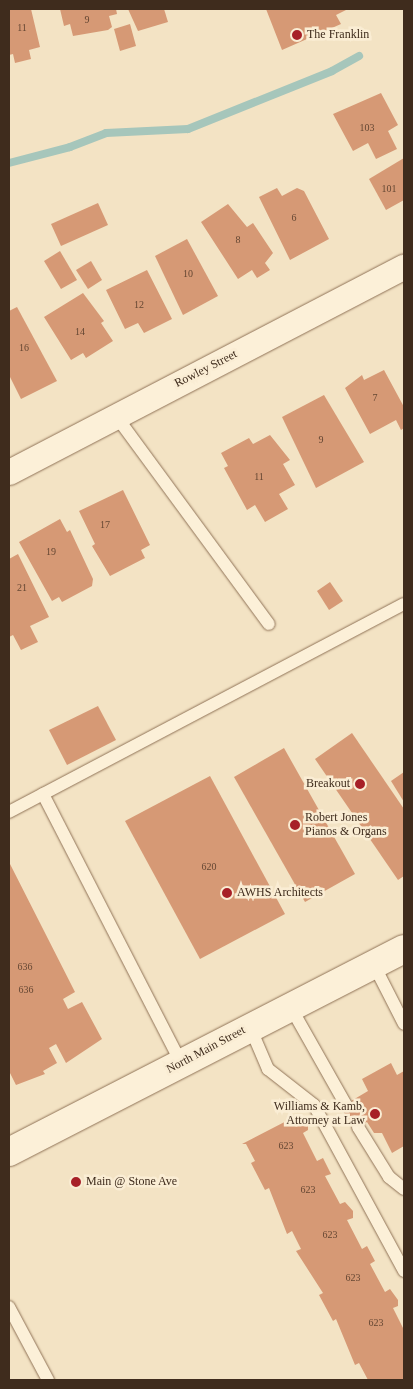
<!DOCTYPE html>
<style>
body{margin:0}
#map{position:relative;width:413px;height:1389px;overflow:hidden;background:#f3e3c4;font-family:"Times New Roman",serif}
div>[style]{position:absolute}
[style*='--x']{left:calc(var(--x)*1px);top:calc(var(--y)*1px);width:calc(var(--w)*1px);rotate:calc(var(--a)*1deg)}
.stream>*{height:8px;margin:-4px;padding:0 4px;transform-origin:4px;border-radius:4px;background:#a6c6bb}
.building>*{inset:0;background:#d69975}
.roads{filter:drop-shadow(0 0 1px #907357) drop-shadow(0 0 1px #907357)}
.lane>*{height:12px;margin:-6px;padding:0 6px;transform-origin:6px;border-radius:6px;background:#fcf0d8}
.street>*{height:25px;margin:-12.5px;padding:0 12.5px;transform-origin:12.5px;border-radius:12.5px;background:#fcf0d8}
.secondary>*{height:28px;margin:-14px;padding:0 14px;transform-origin:14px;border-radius:14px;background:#fcf0d8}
.dots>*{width:14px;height:14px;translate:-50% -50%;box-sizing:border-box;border:2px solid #faedd4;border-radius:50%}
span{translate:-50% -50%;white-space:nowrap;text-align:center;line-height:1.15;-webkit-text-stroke:5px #faedd4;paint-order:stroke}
.number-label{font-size:10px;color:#654733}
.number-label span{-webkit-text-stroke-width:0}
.poi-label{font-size:12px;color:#3f2c1d}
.left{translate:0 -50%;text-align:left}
.right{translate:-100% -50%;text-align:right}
.street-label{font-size:12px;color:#3f2c1d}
.frame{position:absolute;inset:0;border:10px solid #3f2c1d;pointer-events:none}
</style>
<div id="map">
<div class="stream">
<i style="--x:9;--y:163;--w:63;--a:-14.7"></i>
<i style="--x:70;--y:147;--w:39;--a:-21"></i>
<i style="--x:106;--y:133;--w:82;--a:-2.8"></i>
<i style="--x:188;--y:129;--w:155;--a:-21.9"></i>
<i style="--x:332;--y:71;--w:31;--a:-29"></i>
</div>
<div class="building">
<i style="clip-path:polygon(9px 9px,31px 9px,40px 47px,29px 50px,31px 59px,15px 63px,13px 54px,9px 55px)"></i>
<i style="clip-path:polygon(60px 9px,116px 9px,117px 14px,109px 16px,112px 27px,108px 30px,73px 36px,70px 24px,64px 26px)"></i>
<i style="clip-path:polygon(128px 9px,164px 9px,168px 22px,138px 31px)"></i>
<i style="clip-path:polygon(266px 9px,348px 9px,336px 15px,341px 24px,282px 50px)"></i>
<i style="clip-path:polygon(130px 24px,136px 46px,120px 51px,114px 29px)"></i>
<i style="clip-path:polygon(381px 93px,398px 125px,388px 131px,397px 149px,376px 159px,368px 143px,353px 151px,333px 114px)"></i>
<i style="clip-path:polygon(404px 158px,404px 200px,386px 210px,369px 179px)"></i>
<i style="clip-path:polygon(277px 188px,282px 196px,297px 188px,304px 191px,329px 239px,290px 260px,259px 197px)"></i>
<i style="clip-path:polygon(98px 203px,108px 225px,61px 246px,51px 224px)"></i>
<i style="clip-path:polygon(228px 204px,247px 227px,253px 223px,273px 253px,265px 263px,270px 270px,257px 278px,252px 270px,238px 279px,201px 222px)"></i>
<i style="clip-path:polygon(187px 239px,218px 296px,183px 315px,155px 256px)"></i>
<i style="clip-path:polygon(60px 251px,77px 280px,61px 289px,44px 261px)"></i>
<i style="clip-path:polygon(91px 261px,102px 280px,88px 289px,76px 270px)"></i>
<i style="clip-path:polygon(147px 270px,172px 319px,144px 333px,138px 323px,125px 329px,106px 290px)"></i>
<i style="clip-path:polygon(83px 293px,104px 321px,101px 323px,113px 341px,86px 358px,83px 353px,71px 360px,44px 317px)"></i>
<i style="clip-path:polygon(17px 307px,57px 381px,21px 399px,9px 375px,9px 311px)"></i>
<i style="clip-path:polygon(384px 370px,404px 407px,404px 428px,401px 430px,396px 420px,370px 434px,345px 388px,362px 375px,364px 380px)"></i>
<i style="clip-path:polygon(324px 395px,364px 462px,316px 488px,282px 417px)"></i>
<i style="clip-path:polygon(270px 435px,290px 460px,283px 464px,295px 485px,279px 494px,288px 509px,265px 522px,255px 505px,247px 510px,224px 468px,228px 466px,221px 453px,249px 438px,253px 444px)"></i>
<i style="clip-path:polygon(123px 490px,150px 545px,141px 550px,145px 558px,110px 576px,92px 546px,95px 544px,79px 511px)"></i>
<i style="clip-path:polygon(60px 519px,67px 532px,70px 530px,93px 579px,92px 586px,62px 602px,59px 597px,52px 601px,19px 542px)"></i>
<i style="clip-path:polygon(18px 554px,49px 617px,30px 626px,38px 642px,21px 650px,13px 635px,9px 637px,9px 559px)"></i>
<i style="clip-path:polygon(330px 582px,343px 601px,329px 610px,317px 591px)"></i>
<i style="clip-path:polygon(98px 706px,116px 740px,67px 765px,49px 730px)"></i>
<i style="clip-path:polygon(352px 733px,404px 809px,404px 876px,398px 880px,315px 759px)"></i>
<i style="clip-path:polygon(284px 748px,355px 874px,305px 902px,234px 777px)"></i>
<i style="clip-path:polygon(404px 772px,404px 802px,391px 781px)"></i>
<i style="clip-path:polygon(210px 776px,285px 914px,200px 959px,125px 821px)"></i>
<i style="clip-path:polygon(9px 862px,75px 992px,63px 999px,68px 1009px,82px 1002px,102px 1039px,66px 1063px,56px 1044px,49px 1048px,57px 1063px,43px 1071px,45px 1074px,16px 1085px,9px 1071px)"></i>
<i style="clip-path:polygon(391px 1063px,397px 1075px,404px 1071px,404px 1146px,392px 1153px,382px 1133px,374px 1133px,367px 1122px,353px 1129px,341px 1107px,368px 1091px,362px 1079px)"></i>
<i style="clip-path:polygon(300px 1114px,308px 1124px,308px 1130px,303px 1133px,317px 1161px,323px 1158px,331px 1174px,325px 1176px,340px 1204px,345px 1202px,353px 1211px,353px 1218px,347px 1220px,362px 1249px,367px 1246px,375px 1261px,370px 1264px,385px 1292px,390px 1289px,398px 1300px,398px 1306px,393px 1308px,404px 1330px,404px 1380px,368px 1380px,359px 1363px,355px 1365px,336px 1319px,333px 1321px,319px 1295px,323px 1293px,296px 1251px,301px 1249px,292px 1231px,287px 1234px,269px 1188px,265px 1190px,251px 1163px,255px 1161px,246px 1144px,242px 1144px)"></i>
</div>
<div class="roads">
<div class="lane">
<i style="--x:116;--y:416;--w:258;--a:53.7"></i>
<i style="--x:43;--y:794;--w:302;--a:62.8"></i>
<i style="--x:9;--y:812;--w:446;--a:-27.8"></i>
<i style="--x:374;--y:965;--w:66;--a:63"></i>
<i style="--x:290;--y:1006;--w:114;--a:60.5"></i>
<i style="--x:250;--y:1027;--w:46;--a:66.8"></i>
<i style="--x:268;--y:1069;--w:58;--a:38"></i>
<i style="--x:314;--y:1105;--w:189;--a:61.5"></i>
<i style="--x:358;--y:1127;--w:59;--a:58.2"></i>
<i style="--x:389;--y:1177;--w:19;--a:39"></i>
<i style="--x:9;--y:1307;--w:83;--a:61.9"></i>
</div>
<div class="street">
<i style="--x:9;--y:472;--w:445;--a:-27.5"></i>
</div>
<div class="secondary">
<i style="--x:9;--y:1152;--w:444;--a:-27.2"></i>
</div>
</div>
<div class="dots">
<i style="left:297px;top:35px;background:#a72027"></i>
<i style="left:360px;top:784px;background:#a72027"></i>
<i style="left:295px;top:825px;background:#a72027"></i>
<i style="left:227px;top:893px;background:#a72027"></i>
<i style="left:375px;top:1114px;background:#a72027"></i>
<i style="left:76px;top:1182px;background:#a72027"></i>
</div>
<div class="number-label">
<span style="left:87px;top:20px">9</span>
<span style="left:22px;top:28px">11</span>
<span style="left:367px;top:128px">103</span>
<span style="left:389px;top:189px">101</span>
<span style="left:294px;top:218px">6</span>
<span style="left:238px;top:240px">8</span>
<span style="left:188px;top:274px">10</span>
<span style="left:139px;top:305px">12</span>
<span style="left:80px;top:332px">14</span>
<span style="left:24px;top:348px">16</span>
<span style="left:375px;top:398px">7</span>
<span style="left:321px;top:440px">9</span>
<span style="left:259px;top:477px">11</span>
<span style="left:105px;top:525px">17</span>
<span style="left:51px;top:552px">19</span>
<span style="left:22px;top:588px">21</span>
<span style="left:209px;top:867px">620</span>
<span style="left:25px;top:967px">636</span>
<span style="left:26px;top:990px">636</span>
<span style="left:286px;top:1146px">623</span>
<span style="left:308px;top:1190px">623</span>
<span style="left:330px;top:1235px">623</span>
<span style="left:353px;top:1278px">623</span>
<span style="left:376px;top:1323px">623</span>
</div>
<div class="poi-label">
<span class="left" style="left:307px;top:35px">The Franklin</span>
<span class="right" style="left:350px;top:784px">Breakout</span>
<span class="left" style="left:305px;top:825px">Robert Jones<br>Pianos &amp; Organs</span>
<span class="left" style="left:237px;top:893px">AWHS Architects</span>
<span class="right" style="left:365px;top:1114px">Williams &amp; Kamb,<br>Attorney at Law</span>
<span class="left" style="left:86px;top:1182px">Main @ Stone Ave</span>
</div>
<div class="street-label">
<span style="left:206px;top:369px;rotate:-27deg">Rowley Street</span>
<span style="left:206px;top:1050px;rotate:-28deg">North Main Street</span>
</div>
<div class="frame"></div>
</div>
